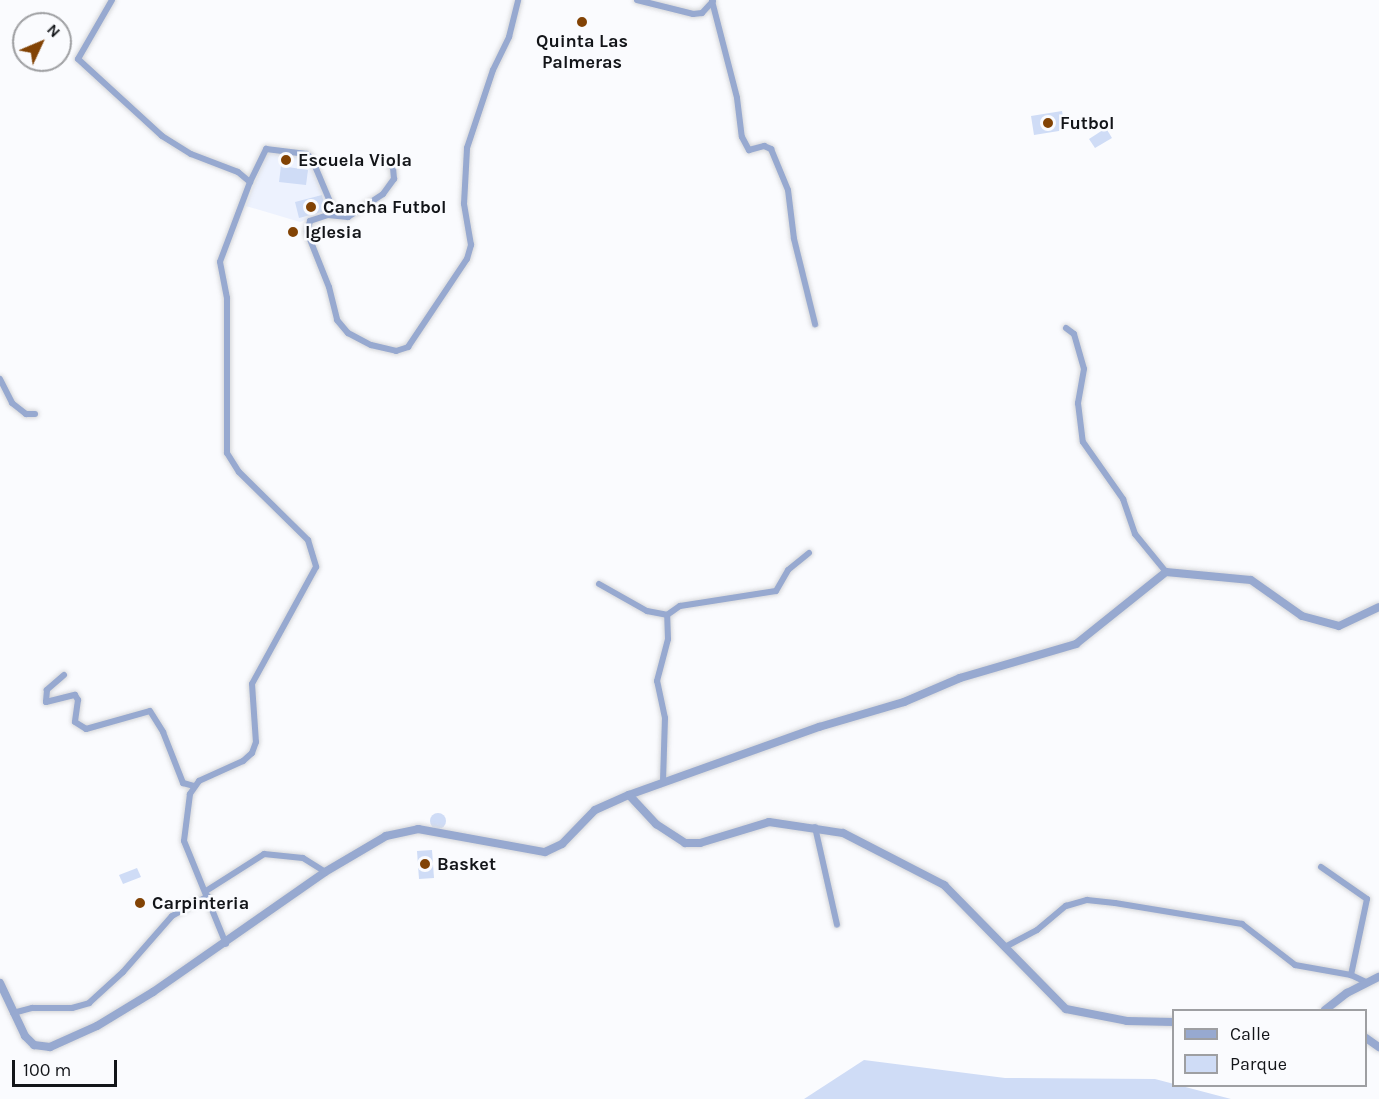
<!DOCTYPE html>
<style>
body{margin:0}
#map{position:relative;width:1379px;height:1099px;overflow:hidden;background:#fafbfe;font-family:Karla,sans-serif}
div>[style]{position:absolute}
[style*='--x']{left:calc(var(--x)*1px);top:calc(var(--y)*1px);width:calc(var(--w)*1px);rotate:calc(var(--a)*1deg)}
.built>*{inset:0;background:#edf2fe}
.green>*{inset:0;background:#cfdcf6}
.round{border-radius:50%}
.roads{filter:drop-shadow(0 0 2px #d5d6d9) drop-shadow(0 0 2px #d5d6d9)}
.minor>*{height:6px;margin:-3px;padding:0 3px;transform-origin:3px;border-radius:3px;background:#97a9d0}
.tertiary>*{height:8px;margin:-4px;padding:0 4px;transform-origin:4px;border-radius:4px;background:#97a9d0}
.dots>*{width:16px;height:16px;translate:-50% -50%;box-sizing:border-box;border:3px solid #fafbfe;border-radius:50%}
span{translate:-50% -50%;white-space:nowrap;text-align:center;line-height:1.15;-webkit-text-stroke:5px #fafbfe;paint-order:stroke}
.poi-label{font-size:18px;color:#131519;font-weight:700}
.left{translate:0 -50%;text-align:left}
.legend{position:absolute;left:1172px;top:1009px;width:195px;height:78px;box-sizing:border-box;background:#fafbfe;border:2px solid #9e9fa2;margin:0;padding:8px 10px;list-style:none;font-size:18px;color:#131519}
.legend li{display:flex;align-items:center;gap:12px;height:30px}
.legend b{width:30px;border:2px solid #9e9fa2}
.north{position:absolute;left:12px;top:12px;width:60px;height:60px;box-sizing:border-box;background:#fafbfe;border:2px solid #9e9fa2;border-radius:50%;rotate:46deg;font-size:16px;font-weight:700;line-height:24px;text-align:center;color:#131519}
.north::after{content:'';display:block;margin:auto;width:21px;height:27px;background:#824305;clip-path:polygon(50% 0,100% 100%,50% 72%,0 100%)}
.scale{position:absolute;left:12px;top:1060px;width:105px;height:27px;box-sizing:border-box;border:3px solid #131519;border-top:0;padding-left:8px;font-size:18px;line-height:21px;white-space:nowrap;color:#131519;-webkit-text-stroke:4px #fafbfe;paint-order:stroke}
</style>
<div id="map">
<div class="built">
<i style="clip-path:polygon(267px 150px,307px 156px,315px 166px,329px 211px,300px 222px,246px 206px)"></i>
</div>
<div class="green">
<i style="clip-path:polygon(1062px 111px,1065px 130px,1034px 135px,1031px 116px)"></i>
<i style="clip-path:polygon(1106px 128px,1112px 138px,1095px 148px,1089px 139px)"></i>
<i style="clip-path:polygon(281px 166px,308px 170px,306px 185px,279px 182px)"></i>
<i style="clip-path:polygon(322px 195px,326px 211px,299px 218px,295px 202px)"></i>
<i class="round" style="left:430px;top:813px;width:16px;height:16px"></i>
<i style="clip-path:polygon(432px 850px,434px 878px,419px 879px,417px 851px)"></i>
<i style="clip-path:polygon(137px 868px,141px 877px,123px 884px,119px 875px)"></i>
<i style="clip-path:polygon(864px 1060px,1005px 1078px,1155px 1079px,1231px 1099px,804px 1099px)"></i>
</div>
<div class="roads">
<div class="minor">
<i style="--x:112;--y:0;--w:68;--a:120"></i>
<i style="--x:78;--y:59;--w:114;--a:42.5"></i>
<i style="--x:162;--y:136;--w:34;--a:32"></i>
<i style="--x:191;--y:154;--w:50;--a:21"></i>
<i style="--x:238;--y:172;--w:16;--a:40"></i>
<i style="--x:250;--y:182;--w:85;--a:110.6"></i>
<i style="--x:220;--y:262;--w:37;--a:79"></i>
<i style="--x:227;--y:298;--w:155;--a:90"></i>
<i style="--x:227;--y:453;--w:22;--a:58"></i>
<i style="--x:239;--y:472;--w:97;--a:44.6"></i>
<i style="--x:308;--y:540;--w:28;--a:73"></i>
<i style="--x:316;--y:567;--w:133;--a:118.7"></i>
<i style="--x:252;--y:684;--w:58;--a:86.1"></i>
<i style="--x:256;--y:742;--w:12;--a:110"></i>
<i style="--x:252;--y:753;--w:12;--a:138"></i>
<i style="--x:243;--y:761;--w:48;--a:155.6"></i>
<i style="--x:199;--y:781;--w:16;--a:125"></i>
<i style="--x:190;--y:794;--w:47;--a:97.3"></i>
<i style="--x:184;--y:841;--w:111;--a:67.8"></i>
<i style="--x:637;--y:0;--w:58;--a:14"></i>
<i style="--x:693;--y:14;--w:9;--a:-6"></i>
<i style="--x:702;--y:13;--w:16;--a:-47"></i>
<i style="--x:712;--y:1;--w:100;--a:75.5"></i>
<i style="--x:737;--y:98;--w:39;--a:83"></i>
<i style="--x:742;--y:137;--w:15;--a:62"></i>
<i style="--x:749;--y:150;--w:16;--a:-15"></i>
<i style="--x:764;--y:146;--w:8;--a:23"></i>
<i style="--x:771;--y:149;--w:44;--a:67.5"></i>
<i style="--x:788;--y:190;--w:49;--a:83"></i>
<i style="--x:794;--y:239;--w:88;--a:76.1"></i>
<i style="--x:250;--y:182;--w:37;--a:-64"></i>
<i style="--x:266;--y:149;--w:41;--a:7"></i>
<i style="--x:307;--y:154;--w:7;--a:45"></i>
<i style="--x:312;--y:159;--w:49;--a:67.1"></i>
<i style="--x:331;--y:204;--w:11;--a:105"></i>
<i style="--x:328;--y:215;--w:19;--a:162"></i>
<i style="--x:310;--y:221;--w:11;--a:105"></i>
<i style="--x:307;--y:232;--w:59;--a:68.2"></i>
<i style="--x:329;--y:287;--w:34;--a:76"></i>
<i style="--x:337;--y:320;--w:17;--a:50"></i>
<i style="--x:348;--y:333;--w:26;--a:28"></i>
<i style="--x:371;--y:345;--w:26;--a:13"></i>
<i style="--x:396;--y:351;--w:13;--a:-18"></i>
<i style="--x:408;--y:347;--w:106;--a:-56.2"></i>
<i style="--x:467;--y:259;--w:15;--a:-74"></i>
<i style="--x:471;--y:245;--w:42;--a:-99.7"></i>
<i style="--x:464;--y:204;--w:56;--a:-86.9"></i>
<i style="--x:467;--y:148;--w:82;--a:-71.6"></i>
<i style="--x:493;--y:70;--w:37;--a:-64"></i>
<i style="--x:509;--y:37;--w:38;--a:-76"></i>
<i style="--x:328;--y:215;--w:20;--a:6"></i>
<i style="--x:348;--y:217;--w:42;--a:-33.3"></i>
<i style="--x:383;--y:194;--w:19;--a:-54"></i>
<i style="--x:394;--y:179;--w:11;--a:-95"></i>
<i style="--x:393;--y:168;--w:9;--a:-131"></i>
<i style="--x:1066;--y:328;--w:10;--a:37"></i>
<i style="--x:1074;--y:334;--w:36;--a:74"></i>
<i style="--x:1084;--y:369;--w:35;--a:100"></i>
<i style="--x:1078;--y:403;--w:39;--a:83"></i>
<i style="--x:1083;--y:442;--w:70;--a:54.9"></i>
<i style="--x:1123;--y:499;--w:37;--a:71"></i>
<i style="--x:1135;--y:534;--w:49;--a:50.8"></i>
<i style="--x:0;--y:379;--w:27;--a:63"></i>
<i style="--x:12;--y:403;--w:18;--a:38"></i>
<i style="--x:26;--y:414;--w:9;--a:0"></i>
<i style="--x:599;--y:584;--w:55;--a:29.4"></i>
<i style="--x:647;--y:611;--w:20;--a:11"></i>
<i style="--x:64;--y:675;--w:23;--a:139"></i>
<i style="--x:47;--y:690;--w:12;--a:95"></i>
<i style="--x:46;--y:702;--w:30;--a:-14"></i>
<i style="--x:75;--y:695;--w:6;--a:59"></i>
<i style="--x:78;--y:700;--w:22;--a:98"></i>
<i style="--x:75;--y:722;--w:13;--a:32"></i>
<i style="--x:86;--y:729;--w:66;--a:-15.7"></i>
<i style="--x:150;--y:711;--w:25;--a:58"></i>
<i style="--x:163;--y:732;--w:55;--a:68.6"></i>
<i style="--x:183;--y:783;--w:11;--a:15"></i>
<i style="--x:663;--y:781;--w:63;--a:-88.2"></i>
<i style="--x:665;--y:718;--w:38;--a:-102"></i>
<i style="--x:657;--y:681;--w:43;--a:-75.3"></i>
<i style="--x:668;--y:639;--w:24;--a:-92"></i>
<i style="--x:667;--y:615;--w:16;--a:-35"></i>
<i style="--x:680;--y:606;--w:97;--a:-8.9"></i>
<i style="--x:776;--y:591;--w:24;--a:-60"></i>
<i style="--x:788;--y:570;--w:27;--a:-39"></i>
<i style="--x:815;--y:827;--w:100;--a:77.3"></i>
<i style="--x:1321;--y:867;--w:56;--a:34.8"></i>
<i style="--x:1367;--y:899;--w:78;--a:101.9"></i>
<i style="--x:206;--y:891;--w:69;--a:-32.5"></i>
<i style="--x:264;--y:854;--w:39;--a:6"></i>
<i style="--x:303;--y:858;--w:26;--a:32"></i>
<i style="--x:1005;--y:947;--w:36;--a:-28"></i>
<i style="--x:1037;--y:930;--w:38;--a:-40"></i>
<i style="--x:1066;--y:906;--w:22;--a:-16"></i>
<i style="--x:1087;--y:900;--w:28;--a:6"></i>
<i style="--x:1115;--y:903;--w:129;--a:9.4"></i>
<i style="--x:1242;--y:924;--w:67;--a:37.7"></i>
<i style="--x:1295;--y:965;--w:57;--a:10.1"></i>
<i style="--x:1351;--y:975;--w:17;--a:25"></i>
<i style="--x:13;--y:1013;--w:20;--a:-15"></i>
<i style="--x:32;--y:1008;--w:40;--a:0"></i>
<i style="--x:72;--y:1008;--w:18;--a:-16"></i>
<i style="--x:89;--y:1003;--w:46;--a:-42.4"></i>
<i style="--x:123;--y:972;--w:74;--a:-48.8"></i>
<i style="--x:172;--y:916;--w:41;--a:-29.1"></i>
</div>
<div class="tertiary">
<i style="--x:629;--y:795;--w:202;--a:-19.7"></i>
<i style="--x:819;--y:727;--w:89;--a:-16.4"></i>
<i style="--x:904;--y:702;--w:61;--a:-23.2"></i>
<i style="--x:960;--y:678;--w:121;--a:-16.3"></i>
<i style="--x:1076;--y:644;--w:115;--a:-38.7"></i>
<i style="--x:1166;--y:572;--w:85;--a:5.4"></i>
<i style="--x:1251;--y:580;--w:62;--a:35.2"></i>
<i style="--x:1302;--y:616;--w:38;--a:15"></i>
<i style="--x:1339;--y:626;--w:44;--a:-25.4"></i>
<i style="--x:0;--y:983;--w:59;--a:64.7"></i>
<i style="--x:25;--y:1036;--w:13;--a:45"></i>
<i style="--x:34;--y:1045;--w:16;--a:7"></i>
<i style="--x:50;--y:1047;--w:51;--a:-24.1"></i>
<i style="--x:97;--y:1026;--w:66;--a:-31.3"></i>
<i style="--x:153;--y:992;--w:210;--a:-34.9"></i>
<i style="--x:325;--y:872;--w:71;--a:-30.5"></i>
<i style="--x:386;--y:836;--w:33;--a:-12"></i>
<i style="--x:418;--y:829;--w:129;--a:10.3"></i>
<i style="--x:545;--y:852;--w:19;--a:-25"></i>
<i style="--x:562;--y:844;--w:47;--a:-45.9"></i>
<i style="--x:595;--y:810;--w:37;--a:-24"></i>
<i style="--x:629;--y:795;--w:40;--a:47"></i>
<i style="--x:656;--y:824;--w:35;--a:33"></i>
<i style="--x:685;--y:843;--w:15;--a:0"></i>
<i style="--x:700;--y:843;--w:72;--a:-16.9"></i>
<i style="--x:769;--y:822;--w:75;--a:8.5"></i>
<i style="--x:843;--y:833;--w:114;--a:27.2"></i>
<i style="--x:944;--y:885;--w:174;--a:45.5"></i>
<i style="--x:1066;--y:1009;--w:62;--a:11.1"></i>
<i style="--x:1127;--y:1021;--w:47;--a:1.2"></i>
<i style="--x:1325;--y:1010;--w:28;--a:-38"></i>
<i style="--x:1347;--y:993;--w:36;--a:-27"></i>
<i style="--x:1366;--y:1038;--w:16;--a:35"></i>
</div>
</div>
<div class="dots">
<i style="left:582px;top:22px;background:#824305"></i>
<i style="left:1048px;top:123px;background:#824305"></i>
<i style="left:286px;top:160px;background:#824305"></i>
<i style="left:311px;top:207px;background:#824305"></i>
<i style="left:293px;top:232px;background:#824305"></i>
<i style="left:425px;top:864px;background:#824305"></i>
<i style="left:140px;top:903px;background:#824305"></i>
</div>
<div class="poi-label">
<span style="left:582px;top:52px">Quinta Las<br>Palmeras</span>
<span class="left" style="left:1060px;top:123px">Futbol</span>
<span class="left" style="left:298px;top:160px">Escuela Viola</span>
<span class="left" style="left:323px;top:207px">Cancha Futbol</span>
<span class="left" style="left:305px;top:232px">Iglesia</span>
<span class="left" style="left:437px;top:864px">Basket</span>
<span class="left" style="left:152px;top:903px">Carpinteria</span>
</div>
<ul class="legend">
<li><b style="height:8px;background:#97a9d0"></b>Calle</li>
<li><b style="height:16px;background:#cfdcf6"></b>Parque</li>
</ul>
<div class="north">N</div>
<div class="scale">100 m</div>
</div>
